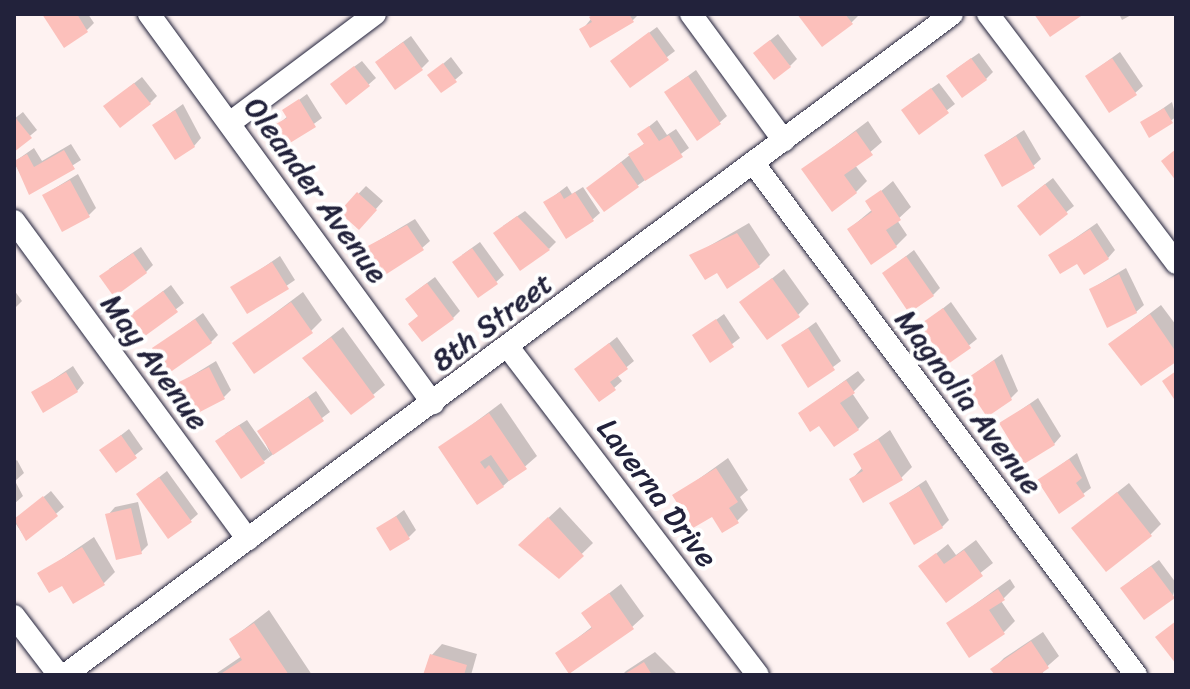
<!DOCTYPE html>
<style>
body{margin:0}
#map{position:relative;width:1190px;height:689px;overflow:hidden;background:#fef2f1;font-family:Sriracha,sans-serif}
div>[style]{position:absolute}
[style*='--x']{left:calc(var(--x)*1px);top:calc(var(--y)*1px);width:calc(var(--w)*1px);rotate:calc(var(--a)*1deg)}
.shadow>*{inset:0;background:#0003}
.building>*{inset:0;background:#fcc0bb}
.roads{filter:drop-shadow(0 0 2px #22223b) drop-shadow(0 0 2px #22223b)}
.minor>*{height:22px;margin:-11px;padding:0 11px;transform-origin:11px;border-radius:11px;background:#fff}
span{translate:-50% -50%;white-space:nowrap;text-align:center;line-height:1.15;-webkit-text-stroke:8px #fff;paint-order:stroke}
.street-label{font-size:30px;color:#22223b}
.frame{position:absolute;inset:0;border:16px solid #22223b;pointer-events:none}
</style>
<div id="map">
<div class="shadow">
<i style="clip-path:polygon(46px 14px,88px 14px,94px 23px,87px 30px)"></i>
<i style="clip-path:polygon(595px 14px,639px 14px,632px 21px,582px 30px)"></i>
<i style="clip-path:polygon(801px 14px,857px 14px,858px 16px,851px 23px)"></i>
<i style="clip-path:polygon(1119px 14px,1133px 14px,1122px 20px)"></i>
<i style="clip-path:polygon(657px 27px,675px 51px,630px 85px,620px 54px)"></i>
<i style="clip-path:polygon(778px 34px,797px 59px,790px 66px,763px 46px)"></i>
<i style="clip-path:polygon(411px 36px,429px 61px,422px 68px,385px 55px)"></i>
<i style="clip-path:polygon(1120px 52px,1143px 86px,1135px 93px,1087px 76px)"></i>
<i style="clip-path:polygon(979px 53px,993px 72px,986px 79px,956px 69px)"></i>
<i style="clip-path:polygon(451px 57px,463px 73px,442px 91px,430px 75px)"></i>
<i style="clip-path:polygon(362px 61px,376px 78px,368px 85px,340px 77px)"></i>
<i style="clip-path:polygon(696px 70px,727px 116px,719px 123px,666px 92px)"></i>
<i style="clip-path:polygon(142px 77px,157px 96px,150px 103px,113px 100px)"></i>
<i style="clip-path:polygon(939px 83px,955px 104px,919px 132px,911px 103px)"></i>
<i style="clip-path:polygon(307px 94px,322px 118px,286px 144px,275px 127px,288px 116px,284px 111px)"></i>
<i style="clip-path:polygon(1172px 102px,1176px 117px,1150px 135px,1142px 123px)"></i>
<i style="clip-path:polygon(183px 104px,201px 138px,194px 146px,154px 125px)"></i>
<i style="clip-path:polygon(23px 112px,37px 130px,14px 149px,14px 119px)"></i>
<i style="clip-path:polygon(657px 120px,667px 135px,676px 129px,689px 148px,604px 210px,588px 188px,645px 143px,640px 134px)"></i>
<i style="clip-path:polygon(868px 121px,882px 142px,855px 165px,867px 181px,856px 192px,804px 169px)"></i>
<i style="clip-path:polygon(1024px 130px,1041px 159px,1033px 166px,986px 155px)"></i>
<i style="clip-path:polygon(71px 144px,81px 160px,30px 193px,14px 162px,34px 148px,42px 161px)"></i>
<i style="clip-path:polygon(78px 174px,96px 208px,89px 215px,44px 195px)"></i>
<i style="clip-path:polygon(1053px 178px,1074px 206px,1040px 233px,1026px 199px)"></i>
<i style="clip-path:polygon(893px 181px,911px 207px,897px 220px,907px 235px,896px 246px,849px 229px,873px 209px,868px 202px)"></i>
<i style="clip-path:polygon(366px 186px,383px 201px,359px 228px,341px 212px)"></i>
<i style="clip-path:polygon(567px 186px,572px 194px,583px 187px,600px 213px,592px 220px,545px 203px)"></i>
<i style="clip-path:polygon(525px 211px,556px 242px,549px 249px,503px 226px)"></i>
<i style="clip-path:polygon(415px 219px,430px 241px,422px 248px,368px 247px)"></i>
<i style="clip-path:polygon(749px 223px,770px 255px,759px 266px,717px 270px,692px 256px)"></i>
<i style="clip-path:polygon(1097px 223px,1115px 250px,1108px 258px,1077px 261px,1051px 255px)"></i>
<i style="clip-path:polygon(480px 242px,504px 275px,496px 282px,462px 255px)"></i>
<i style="clip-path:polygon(141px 247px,153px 265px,146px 272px,109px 269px)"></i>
<i style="clip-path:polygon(914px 250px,940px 288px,933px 295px,884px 273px)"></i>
<i style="clip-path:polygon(280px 256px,295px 280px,248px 312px,233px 288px)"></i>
<i style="clip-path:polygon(1126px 268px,1144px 305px,1136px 312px,1091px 289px)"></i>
<i style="clip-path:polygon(784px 269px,809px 304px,798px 315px,742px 302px)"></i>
<i style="clip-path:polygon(435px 277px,460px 311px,453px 318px,420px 315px,415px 292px)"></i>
<i style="clip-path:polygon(171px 285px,184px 303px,145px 333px,132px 315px)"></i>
<i style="clip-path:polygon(14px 290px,22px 301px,14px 309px)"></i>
<i style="clip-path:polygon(303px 292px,322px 320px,311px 331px,235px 343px)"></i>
<i style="clip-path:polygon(951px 302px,977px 339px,948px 362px,922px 325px)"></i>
<i style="clip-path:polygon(1161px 305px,1176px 325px,1176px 359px,1110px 344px)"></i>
<i style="clip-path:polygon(203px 313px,218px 335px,211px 342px,155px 348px)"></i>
<i style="clip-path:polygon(724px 314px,740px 338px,711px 360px,694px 336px)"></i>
<i style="clip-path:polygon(816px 322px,841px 361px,809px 385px,783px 346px)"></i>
<i style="clip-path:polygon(343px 327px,385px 385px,352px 412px,304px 358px)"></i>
<i style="clip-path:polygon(617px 337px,634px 361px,617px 375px,622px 381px,614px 388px,577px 369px)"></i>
<i style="clip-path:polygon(1002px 354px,1018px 391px,1011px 398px,965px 381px)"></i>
<i style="clip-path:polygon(216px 361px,231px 390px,224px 397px,180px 383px)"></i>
<i style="clip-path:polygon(73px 366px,84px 383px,77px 391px,33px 393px)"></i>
<i style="clip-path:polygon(858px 371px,865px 380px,852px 393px,869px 418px,858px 429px,820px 423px,800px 413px)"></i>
<i style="clip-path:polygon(316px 391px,330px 412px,264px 461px,225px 434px,247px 420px,270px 453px,260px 431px)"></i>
<i style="clip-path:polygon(1038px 398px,1061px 436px,1054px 444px,1002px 423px)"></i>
<i style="clip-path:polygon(501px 403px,537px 456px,503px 486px,441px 448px)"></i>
<i style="clip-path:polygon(129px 429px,143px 449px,116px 470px,102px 450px)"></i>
<i style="clip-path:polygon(890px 430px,912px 467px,901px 478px,851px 480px,863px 467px,856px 455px)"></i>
<i style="clip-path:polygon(1077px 453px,1091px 488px,1060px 511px,1039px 481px)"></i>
<i style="clip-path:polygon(728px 458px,748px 490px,740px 497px,748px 510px,737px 521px,675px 496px)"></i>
<i style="clip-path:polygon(17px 460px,24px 473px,15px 481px,23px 496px,14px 504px,14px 462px)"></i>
<i style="clip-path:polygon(167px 471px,198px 514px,190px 521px,138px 494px)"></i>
<i style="clip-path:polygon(926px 480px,949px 520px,942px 527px,892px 503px)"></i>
<i style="clip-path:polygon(1129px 483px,1161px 524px,1150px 535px,1085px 518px)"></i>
<i style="clip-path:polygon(51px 491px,64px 507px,26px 539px,14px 521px)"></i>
<i style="clip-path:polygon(138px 502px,148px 545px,141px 552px,108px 515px,115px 507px)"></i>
<i style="clip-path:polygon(560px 507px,593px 543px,559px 576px,531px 534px)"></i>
<i style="clip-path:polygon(404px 510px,416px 530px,409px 537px,379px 529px)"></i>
<i style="clip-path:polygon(94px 537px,115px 572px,104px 583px,62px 583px,40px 574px)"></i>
<i style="clip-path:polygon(976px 540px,993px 563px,946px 600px,921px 566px,948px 544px,956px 555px)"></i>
<i style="clip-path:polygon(1159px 560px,1176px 583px,1173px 596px,1130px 581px)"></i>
<i style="clip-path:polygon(1010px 579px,1015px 587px,1001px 601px,1015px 621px,1004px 632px,949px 623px)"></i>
<i style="clip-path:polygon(621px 584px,644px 616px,632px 627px,557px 654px,593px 626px,584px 613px)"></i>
<i style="clip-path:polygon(269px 610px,312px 675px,214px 675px,242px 656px,231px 639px)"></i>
<i style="clip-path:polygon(1043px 632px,1059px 656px,1042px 671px,1044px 675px,996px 675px,993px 669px,1004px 658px)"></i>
<i style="clip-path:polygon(442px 644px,477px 654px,471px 675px,425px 675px,431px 656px)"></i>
<i style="clip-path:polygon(655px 652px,678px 675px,622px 675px,626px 671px)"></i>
</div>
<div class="building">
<i style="clip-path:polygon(42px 14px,77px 14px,88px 32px,64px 48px)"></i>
<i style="clip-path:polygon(594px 14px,629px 14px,634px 22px,590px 48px,579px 29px,592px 22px,589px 17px)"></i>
<i style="clip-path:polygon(797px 14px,845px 14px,853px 24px,822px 47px)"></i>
<i style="clip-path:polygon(1034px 14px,1084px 14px,1050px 37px)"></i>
<i style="clip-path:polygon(649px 32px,669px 60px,630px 88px,610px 61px)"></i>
<i style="clip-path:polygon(770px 40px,791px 67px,774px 80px,753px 53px)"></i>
<i style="clip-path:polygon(403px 42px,423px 70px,395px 90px,375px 62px)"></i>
<i style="clip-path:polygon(971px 58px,987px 80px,962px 98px,946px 76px)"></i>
<i style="clip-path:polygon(1112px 58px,1137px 95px,1109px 113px,1085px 76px)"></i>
<i style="clip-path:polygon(443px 63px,457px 82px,441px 93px,427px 75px)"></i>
<i style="clip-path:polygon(354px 66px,370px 86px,346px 105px,330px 84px)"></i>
<i style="clip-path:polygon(688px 76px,721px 124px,697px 141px,664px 92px)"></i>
<i style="clip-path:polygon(134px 83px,151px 104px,120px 128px,103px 106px)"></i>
<i style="clip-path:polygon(931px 88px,949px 113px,919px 135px,901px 110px)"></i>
<i style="clip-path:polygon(299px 99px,316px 127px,285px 146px,272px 126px,287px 118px,282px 110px)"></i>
<i style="clip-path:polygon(1164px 108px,1173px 123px,1149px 138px,1140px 122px)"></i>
<i style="clip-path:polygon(175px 110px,195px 147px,175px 160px,152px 125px)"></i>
<i style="clip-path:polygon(14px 116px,32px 138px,14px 152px)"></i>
<i style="clip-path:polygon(649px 126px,659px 141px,669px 135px,683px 157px,645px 181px,628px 154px,644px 144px,637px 134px)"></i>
<i style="clip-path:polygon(856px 131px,873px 155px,844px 175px,857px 193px,832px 212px,801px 169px)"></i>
<i style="clip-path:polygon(1016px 136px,1035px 168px,1002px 187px,984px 155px)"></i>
<i style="clip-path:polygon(1176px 149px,1176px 181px,1161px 161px)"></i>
<i style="clip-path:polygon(64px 150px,75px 169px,29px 195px,14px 161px,27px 154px,34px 167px)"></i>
<i style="clip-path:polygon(621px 162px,639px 187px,604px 212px,586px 188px)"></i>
<i style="clip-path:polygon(70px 180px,90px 217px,62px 232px,42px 195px)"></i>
<i style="clip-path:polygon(1045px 184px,1068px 214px,1040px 236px,1017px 206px)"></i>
<i style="clip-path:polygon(881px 190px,901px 220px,886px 230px,897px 247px,871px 265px,847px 229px,872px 212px,865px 201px)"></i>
<i style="clip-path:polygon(357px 192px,377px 210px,359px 230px,339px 212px)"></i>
<i style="clip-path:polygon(560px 192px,564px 199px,575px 192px,594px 221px,566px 239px,543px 202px)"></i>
<i style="clip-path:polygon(517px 216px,550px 250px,520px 271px,493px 233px)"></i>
<i style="clip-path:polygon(407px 225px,424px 250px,385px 275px,366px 247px)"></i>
<i style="clip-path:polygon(1090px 229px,1109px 259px,1084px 275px,1077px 264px,1060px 274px,1048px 255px)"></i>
<i style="clip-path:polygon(737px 233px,760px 267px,727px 289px,717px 273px,705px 280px,689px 255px)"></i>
<i style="clip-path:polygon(472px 248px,498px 284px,478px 298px,452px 262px)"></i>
<i style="clip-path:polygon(133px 253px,147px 273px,114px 297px,99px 276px)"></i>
<i style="clip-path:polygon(906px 256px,934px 296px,909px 313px,882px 273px)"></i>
<i style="clip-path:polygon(272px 262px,289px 289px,247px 314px,230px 287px)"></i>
<i style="clip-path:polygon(1119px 274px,1137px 313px,1107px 328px,1089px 289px)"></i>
<i style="clip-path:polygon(772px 278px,800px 317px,767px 340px,739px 302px)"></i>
<i style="clip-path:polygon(427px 283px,454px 319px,422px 342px,408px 324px,418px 316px,405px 299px)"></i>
<i style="clip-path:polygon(163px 291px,178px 312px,145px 336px,130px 315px)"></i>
<i style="clip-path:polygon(291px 302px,313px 333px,254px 374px,232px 343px)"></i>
<i style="clip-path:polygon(943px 308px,971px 348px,948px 364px,919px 325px)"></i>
<i style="clip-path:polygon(1150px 314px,1176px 352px,1176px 362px,1141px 386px,1108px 344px)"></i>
<i style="clip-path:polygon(195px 319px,212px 343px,169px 373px,152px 348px)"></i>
<i style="clip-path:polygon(716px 319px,734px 347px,710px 363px,692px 335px)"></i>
<i style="clip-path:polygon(808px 328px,835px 370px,808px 388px,781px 345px)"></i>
<i style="clip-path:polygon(331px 337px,375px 397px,351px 415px,302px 358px)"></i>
<i style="clip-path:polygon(609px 343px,628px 369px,610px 382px,616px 390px,599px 402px,574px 369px)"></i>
<i style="clip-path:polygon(994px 360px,1012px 400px,987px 417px,963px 381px)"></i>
<i style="clip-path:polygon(209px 367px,225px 399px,194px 415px,177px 383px)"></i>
<i style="clip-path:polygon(1176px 371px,1176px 402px,1162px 381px)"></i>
<i style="clip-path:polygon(66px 372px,78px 392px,43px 413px,31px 392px)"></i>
<i style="clip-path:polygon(846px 380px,855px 393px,840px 403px,859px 430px,834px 447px,819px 426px,810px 432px,798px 413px)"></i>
<i style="clip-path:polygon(308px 397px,324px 421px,273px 455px,257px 431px)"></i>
<i style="clip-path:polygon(1030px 404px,1055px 445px,1024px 464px,999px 423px)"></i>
<i style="clip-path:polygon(489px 413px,527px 469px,509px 481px,491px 455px,480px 462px,485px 469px,489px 465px,504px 487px,477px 505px,438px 447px)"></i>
<i style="clip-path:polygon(239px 425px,265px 463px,241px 479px,215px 441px)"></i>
<i style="clip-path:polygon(121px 435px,137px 458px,116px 473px,99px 450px)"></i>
<i style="clip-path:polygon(878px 439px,903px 480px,863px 503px,849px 479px,863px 471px,853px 454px)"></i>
<i style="clip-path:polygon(1069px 459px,1082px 478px,1076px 483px,1085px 496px,1059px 514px,1037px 480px)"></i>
<i style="clip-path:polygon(716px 468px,738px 502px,729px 508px,739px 523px,722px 533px,712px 517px,693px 528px,672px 495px)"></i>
<i style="clip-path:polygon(159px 477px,192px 522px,168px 539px,136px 494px)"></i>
<i style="clip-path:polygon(919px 486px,943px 528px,914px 545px,889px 503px)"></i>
<i style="clip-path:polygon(1117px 492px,1152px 536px,1106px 572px,1071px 528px)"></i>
<i style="clip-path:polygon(43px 496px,58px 516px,26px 541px,14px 519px)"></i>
<i style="clip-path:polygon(131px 508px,142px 554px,116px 560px,105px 514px)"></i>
<i style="clip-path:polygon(396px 516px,410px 539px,390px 551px,376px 528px)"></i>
<i style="clip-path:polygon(548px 517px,584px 556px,559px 579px,518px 545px)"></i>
<i style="clip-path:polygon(82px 547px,105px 585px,73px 604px,62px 586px,49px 593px,37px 573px)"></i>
<i style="clip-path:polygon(964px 550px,983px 576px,946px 603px,918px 566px,936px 553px,944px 564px)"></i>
<i style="clip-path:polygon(1151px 566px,1175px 598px,1144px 620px,1120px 588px)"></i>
<i style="clip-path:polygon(998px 589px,1005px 600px,989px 610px,1005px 634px,969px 658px,946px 623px)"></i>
<i style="clip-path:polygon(609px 593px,634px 629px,569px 674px,555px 653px,592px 628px,581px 613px)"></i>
<i style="clip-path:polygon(1176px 621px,1176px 664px,1155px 637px)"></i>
<i style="clip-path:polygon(254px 623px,289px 675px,219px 675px,242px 660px,229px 639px)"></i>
<i style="clip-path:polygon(1031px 641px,1049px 668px,1039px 675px,995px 675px,990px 669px)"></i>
<i style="clip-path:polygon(430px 654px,467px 665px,464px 675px,423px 675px)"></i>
<i style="clip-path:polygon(644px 662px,652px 675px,623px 675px)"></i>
</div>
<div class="roads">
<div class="minor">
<i style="--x:149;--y:14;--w:482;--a:53.9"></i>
<i style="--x:691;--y:14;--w:157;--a:53.8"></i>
<i style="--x:988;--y:14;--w:312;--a:52.9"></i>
<i style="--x:231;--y:122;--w:180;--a:-36.9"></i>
<i style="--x:754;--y:164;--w:638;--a:53.22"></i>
<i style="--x:14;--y:221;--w:395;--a:53.7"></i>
<i style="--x:508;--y:347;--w:412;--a:52.7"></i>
<i style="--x:14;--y:616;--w:74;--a:52.7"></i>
<i style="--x:65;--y:675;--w:1106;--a:-36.69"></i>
</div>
</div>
<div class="street-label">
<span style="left:316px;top:190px;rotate:54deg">Oleander Avenue</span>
<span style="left:492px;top:322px;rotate:-37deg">8th Street</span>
<span style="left:155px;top:362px;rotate:54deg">May Avenue</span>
<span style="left:969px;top:402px;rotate:53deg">Magnolia Avenue</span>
<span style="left:657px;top:493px;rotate:53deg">Laverna Drive</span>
</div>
<div class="frame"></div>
</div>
